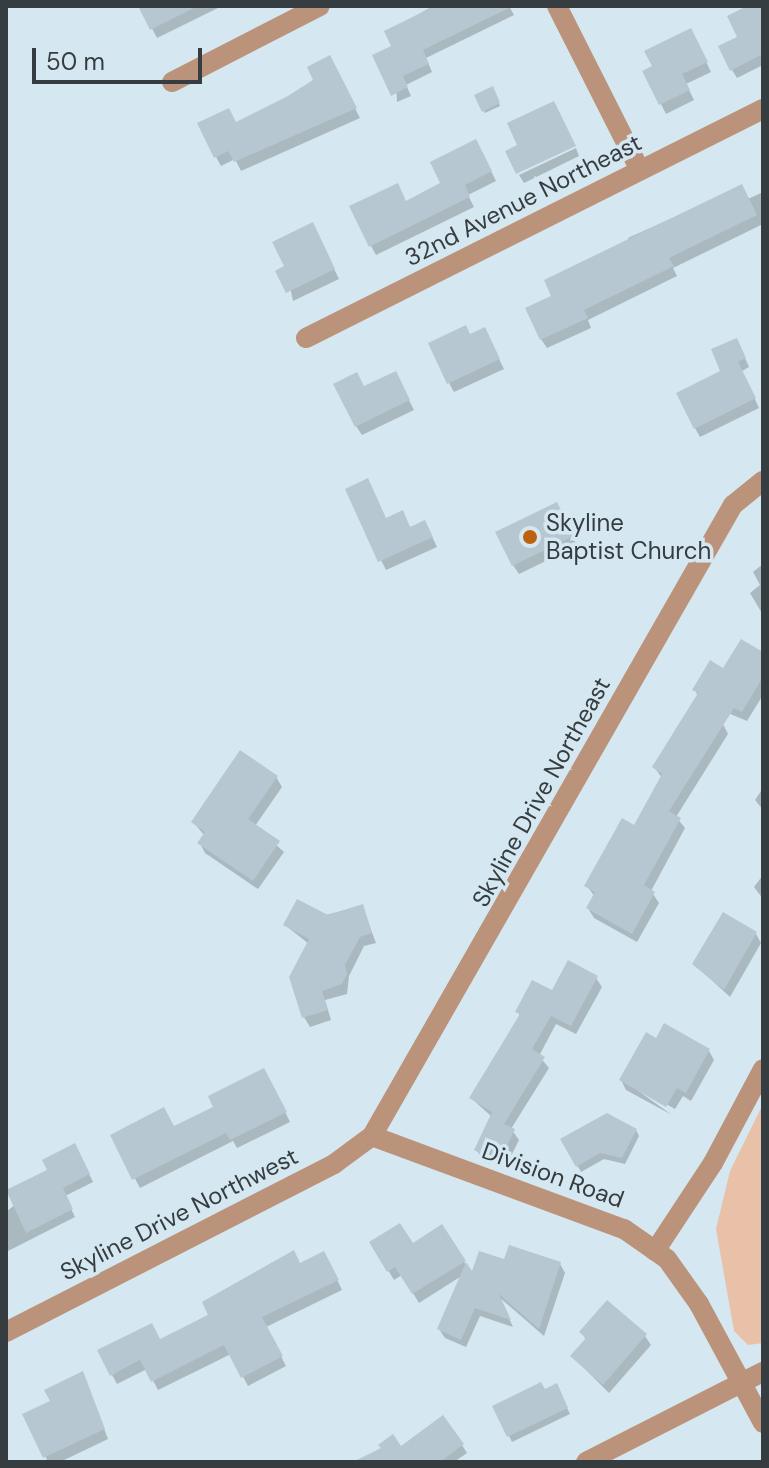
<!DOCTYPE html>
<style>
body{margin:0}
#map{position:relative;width:769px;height:1468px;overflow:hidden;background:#d5e7f0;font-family:"DM Sans",sans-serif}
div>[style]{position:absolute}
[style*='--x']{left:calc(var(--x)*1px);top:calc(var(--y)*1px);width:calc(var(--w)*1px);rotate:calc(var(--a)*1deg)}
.green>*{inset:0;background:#e9c1a9}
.shadow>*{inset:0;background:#0003}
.building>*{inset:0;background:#b6c7d1}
.street>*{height:20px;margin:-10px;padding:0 10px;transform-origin:10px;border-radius:10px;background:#bb937a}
.dots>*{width:22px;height:22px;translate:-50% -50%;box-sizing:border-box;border:4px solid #d5e7f0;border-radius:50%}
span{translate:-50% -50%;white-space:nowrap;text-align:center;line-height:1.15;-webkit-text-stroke:7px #d5e7f0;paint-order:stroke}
.street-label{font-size:24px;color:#363d41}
.poi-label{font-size:24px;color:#363d41}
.left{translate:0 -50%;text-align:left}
.frame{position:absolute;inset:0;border:8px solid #363d41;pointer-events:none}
.scale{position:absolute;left:32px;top:48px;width:170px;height:36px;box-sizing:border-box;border:4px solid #363d41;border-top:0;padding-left:10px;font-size:24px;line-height:28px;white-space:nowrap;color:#363d41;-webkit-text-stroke:6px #d5e7f0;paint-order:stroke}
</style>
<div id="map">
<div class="green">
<i style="clip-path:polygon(763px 1104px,763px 1343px,748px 1345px,734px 1331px,716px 1229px,730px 1171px)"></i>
</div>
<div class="shadow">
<i style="clip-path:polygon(140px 6px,222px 6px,157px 38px)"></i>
<i style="clip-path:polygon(433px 6px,509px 6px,514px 15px,426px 58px,432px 72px,406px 85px,411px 96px,397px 102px,394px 47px,387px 32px)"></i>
<i style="clip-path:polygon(751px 6px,763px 6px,763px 65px,737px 78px,732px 70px)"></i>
<i style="clip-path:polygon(696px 40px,711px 72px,686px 84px,694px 100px,666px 114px,645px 72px)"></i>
<i style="clip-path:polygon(334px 67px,360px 118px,241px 171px,235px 159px,221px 166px,216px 157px,236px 124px,289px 98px)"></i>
<i style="clip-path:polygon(492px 89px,500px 106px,485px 113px,477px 96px)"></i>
<i style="clip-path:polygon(576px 148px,579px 156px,524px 183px,519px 175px)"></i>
<i style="clip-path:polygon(481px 151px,496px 181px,468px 195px,474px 207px,376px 255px,371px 246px)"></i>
<i style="clip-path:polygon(741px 187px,748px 199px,763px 192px,763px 224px,673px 268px,677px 276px,588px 320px,591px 328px,547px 348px,541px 339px,554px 297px,631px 243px,628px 238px)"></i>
<i style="clip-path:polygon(317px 234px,339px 279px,293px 301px,286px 267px)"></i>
<i style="clip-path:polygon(470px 336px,489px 339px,504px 369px,454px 392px,449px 383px)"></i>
<i style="clip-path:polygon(741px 349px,749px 367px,742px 371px,759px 408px,700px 437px,695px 428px,723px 372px)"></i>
<i style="clip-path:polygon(400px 383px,414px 410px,362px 435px,356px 426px,364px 389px)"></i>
<i style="clip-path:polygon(347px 490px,386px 520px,430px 532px,437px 547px,386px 570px)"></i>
<i style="clip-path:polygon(562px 514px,577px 546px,519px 574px,513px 565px)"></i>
<i style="clip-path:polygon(763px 564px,763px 615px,750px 593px,760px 585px,753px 572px)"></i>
<i style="clip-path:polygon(763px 654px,763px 695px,747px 721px,728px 713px,723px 724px,728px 734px,676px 817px,685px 828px,651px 891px,659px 903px,637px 942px,594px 918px,588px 908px,595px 897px,587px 886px,635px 827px,662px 778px,654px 767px,698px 696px,695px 690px)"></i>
<i style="clip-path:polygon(276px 777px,282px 787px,255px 826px,284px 852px,258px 889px,205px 853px,200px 843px,205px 836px,193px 822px)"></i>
<i style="clip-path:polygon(763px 788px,763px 810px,755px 800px)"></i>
<i style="clip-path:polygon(763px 875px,763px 899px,754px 887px)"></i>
<i style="clip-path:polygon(362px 906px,376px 943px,364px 946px,349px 976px,347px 994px,325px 1000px,331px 1020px,310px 1027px,304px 1017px,309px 944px,285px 925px)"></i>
<i style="clip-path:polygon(756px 934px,761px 943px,730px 997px,694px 964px)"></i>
<i style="clip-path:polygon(596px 978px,602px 987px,576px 1034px,556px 1024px,539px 1056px,549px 1068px,511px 1129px,519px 1140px,511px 1156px,498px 1150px,490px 1164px,482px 1159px,477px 1150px,492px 1117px,471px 1098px,520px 1016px,518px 1011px)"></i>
<i style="clip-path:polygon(657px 1041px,709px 1051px,714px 1060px,691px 1101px,683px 1096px,675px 1109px,626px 1082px,672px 1115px,626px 1090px,621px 1080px)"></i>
<i style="clip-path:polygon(269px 1079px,290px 1122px,237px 1148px,233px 1141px,140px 1188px,112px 1136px,173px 1128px)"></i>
<i style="clip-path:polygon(636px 1130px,639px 1136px,625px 1164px,604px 1159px,581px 1172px,563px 1140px)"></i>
<i style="clip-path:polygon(79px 1153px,93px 1182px,65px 1196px,75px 1217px,6px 1252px,6px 1212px)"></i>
<i style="clip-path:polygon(442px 1227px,473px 1276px,560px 1264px,565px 1273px,544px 1336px,499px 1297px,513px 1327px,480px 1316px,466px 1347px,445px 1338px,439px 1329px,463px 1275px,419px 1303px,402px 1275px,394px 1280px,372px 1243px,412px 1245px)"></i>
<i style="clip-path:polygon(329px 1263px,342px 1290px,266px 1327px,286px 1366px,248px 1386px,231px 1354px,158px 1390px,147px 1369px,117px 1384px,112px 1375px,160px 1341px,300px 1265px)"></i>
<i style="clip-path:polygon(582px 1332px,645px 1336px,651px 1345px,609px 1393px,572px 1356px,586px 1340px)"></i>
<i style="clip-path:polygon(83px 1374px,108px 1439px,60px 1462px,48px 1462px,25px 1414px,52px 1402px)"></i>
<i style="clip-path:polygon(556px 1386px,570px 1414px,512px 1442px,495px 1407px)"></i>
<i style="clip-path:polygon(462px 1445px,467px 1453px,454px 1462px,358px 1462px,401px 1448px)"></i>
</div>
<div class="building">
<i style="clip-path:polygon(138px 6px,198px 6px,150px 30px)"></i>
<i style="clip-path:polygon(435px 6px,513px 6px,423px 50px,429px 64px,403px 76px,408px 87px,391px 96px,372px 55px,391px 46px,384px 31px)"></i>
<i style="clip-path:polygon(747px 6px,763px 6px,763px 54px,730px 71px,718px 46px,737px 37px,727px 16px)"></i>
<i style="clip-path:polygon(691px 28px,708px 62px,682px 74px,690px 90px,659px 105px,642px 71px,652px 66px,644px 51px)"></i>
<i style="clip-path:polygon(330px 55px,357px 108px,234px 162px,228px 151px,214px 158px,197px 123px,229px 108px,236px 122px,288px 96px,313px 80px,307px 67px)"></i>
<i style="clip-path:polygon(493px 86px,500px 103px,482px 112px,474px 95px)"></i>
<i style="clip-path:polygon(554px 101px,576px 146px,516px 174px,505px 151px,517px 145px,507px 123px)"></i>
<i style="clip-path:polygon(476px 139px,492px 171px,465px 185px,470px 197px,369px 247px,349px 206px,398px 183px,406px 201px,440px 183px,430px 162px)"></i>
<i style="clip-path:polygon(742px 184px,757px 215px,669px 258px,674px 266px,584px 310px,588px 318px,540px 340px,525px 308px,551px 296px,544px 280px)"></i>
<i style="clip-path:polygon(313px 222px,335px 269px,286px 293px,275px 271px,284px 266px,272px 242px)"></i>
<i style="clip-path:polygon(466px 325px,470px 334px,485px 327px,500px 359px,447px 384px,428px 343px)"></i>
<i style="clip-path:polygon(737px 338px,746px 358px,738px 362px,756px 398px,694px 429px,676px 393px,720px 371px,711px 349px)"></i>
<i style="clip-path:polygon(396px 371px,410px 400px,355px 427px,333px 384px,357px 372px,364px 386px)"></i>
<i style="clip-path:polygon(368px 478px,386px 518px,403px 510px,410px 527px,425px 520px,433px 537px,378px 562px,345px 489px)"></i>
<i style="clip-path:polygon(557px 502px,574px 536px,512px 566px,495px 532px)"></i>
<i style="clip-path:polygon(741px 639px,763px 652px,763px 677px,742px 712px,734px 708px,669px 811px,681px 818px,644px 885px,655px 892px,632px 934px,586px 908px,595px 892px,584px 886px,622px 818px,634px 825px,662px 774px,652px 767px,698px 693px,692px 690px,710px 660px,723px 668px)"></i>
<i style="clip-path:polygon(240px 750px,278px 776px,248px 819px,280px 841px,253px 881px,197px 843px,205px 832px,191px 822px)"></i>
<i style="clip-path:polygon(297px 899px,328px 915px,363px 904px,372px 933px,360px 937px,345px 965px,347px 974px,342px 984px,322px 991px,328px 1010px,302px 1018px,289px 977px,309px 939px,283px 925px)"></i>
<i style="clip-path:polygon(723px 912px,757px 932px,724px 990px,692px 964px)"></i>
<i style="clip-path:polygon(568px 960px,598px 976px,571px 1026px,551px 1016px,532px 1049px,545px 1057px,504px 1124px,515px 1129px,506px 1148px,493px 1142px,485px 1156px,474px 1150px,492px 1112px,469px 1098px,520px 1014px,515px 1012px,532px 980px,552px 990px)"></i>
<i style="clip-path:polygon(664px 1023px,710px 1049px,686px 1093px,677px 1088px,666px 1107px,619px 1080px,646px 1032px,656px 1038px)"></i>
<i style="clip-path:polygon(264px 1068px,287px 1112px,230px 1140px,226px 1133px,132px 1180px,110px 1135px,164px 1107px,174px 1126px,213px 1107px,208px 1096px)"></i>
<i style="clip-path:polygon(607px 1113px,637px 1129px,622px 1158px,600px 1153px,576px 1167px,560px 1139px)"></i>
<i style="clip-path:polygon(75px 1143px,90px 1174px,63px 1188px,73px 1209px,26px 1233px,6px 1190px,47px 1170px,42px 1160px)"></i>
<i style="clip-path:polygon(400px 1223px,413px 1243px,442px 1224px,466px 1261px,412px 1294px,395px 1267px,387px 1272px,369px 1242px)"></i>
<i style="clip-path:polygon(509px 1245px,561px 1262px,539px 1329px,499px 1294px,511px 1320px,475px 1308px,461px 1340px,437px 1329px,466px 1262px,472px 1271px,479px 1251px,504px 1259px)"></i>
<i style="clip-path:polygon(294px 1250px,300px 1263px,324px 1251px,339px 1280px,262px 1317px,283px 1356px,241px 1378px,224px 1345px,151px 1382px,140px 1360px,110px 1376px,97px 1350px,152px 1323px,160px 1339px,208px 1315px,202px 1302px)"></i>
<i style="clip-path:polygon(607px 1300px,647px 1334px,603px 1385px,570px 1356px,586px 1338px,579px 1332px)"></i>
<i style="clip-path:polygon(83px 1371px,105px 1429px,43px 1458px,22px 1414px,50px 1401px,44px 1390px)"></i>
<i style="clip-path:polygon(541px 1382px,545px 1389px,557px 1383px,568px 1408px,507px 1437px,492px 1406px)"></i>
<i style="clip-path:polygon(443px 1415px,464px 1444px,440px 1462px,353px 1462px,381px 1448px,378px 1445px,393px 1434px,401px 1446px)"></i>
</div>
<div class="street">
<i style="--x:557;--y:6;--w:184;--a:63.2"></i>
<i style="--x:172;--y:82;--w:166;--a:-27.2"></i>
<i style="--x:306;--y:338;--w:511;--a:-26.62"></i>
<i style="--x:372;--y:1136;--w:269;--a:20.3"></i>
<i style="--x:624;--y:1229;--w:52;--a:34.9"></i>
<i style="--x:667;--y:1259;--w:55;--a:54.6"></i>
<i style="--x:699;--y:1304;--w:135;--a:61.7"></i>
<i style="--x:655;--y:1251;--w:105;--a:-56.6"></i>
<i style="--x:713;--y:1163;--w:106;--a:-62"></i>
<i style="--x:6;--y:1332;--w:369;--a:-27.1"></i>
<i style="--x:334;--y:1164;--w:47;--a:-36.4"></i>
<i style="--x:372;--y:1136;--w:727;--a:-60.23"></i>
<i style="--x:733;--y:505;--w:38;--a:-39"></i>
<i style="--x:586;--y:1462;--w:199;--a:-27"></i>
</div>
<div class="dots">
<i style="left:530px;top:537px;background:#bd610f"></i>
</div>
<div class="street-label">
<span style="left:523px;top:200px;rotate:-27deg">32nd Avenue Northeast</span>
<span style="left:541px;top:792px;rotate:-61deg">Skyline Drive Northeast</span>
<span style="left:553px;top:1175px;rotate:20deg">Division Road</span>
<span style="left:179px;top:1214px;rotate:-27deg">Skyline Drive Northwest</span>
</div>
<div class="poi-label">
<span class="left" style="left:546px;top:537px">Skyline<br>Baptist Church</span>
</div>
<div class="frame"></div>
<div class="scale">50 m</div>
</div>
